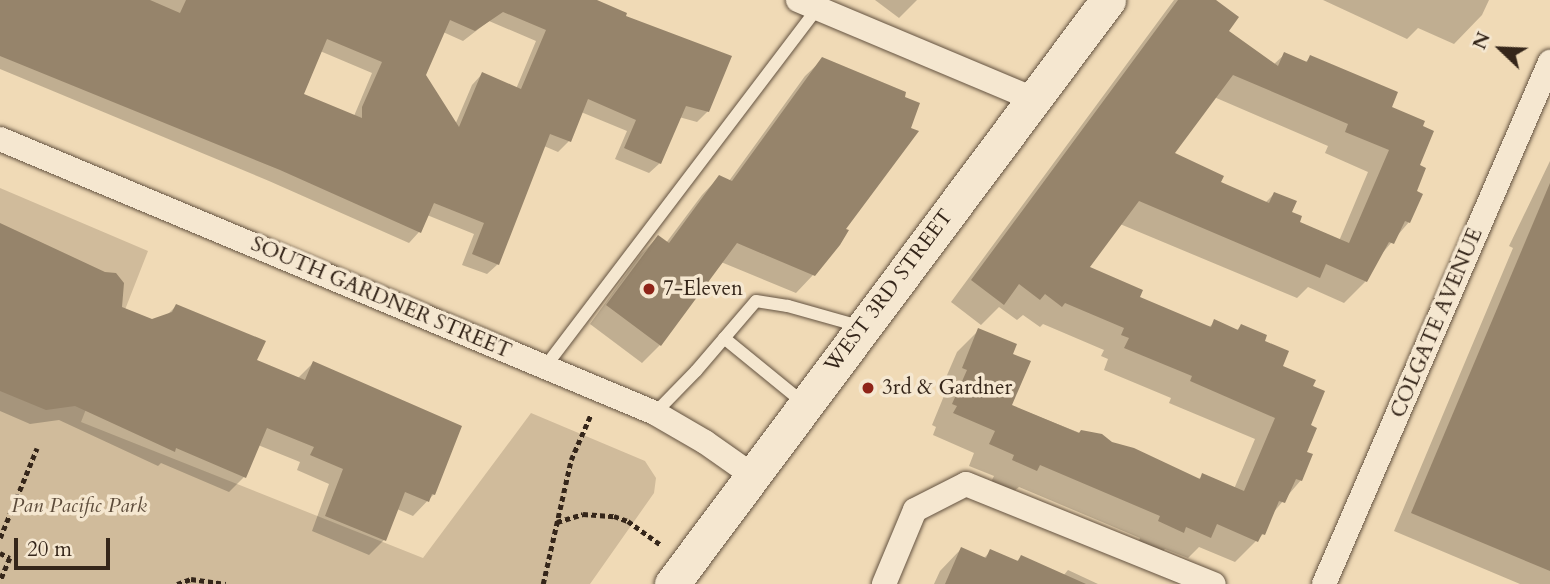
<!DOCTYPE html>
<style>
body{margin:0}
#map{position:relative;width:1550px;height:584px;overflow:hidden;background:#f0dab6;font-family:Cardo,serif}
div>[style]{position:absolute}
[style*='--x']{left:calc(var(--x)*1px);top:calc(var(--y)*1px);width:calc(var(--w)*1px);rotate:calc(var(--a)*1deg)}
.green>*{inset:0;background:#d0bb9b}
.shadow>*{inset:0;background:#0003}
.building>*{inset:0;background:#96846b}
.path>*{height:4.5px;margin-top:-2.25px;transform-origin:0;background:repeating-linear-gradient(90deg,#35261a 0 5px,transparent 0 8.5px)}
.roads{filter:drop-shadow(0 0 2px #645341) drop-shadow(0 0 2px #645341)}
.service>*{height:12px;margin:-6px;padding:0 6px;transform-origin:6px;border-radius:6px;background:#f5e7d0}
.minor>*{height:24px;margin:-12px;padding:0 12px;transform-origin:12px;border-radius:12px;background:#f5e7d0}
.secondary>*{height:35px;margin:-17.5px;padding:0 17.5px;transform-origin:17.5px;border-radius:17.5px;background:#f5e7d0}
.dots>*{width:19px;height:19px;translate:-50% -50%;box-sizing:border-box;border:4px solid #f5e7d0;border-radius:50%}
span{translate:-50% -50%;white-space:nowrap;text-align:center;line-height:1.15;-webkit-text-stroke:7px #f5e7d0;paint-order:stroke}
.poi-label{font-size:21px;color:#35261a}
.left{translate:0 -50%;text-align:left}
.street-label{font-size:21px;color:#35261a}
.park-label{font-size:21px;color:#5c4b3a;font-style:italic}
.north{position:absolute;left:1466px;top:14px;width:70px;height:70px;-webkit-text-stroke:5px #f5e7d0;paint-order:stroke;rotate:293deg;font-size:19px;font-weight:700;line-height:28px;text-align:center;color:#35261a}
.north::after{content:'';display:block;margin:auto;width:24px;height:32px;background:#35261a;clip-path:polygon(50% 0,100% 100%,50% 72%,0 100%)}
.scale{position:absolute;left:14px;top:538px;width:96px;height:32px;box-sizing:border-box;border:4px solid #35261a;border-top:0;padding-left:9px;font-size:21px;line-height:24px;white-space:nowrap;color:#35261a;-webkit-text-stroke:5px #f5e7d0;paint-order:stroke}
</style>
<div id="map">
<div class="green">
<i style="clip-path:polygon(0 188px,148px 251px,81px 422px,423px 558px,531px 413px,645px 461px,656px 478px,654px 493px,590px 584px,0 584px)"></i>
</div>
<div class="shadow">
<i style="clip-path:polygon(evenodd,0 0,593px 0,624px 17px,708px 111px,697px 122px,679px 117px,660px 163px,649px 173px,615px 159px,627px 131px,581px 112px,569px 141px,558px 152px,544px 146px,498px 264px,487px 274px,462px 265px,474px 234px,427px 215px,419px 232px,409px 243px,269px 181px,0 69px,0 0,489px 21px,536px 41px,516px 89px,482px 74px,472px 85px,455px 125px,424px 75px,443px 32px,463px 41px,489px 21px,0 0,320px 51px,372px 73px,354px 116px,302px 94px,320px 51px)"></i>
<i style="clip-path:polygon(875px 0,917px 0,899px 18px)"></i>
<i style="clip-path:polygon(evenodd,1174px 0,1216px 0,1227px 31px,1273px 65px,1285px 54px,1305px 63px,1310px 57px,1390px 108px,1418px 166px,1409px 222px,1379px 257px,1366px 281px,1344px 303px,1308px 287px,1297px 298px,1120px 224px,1087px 268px,1138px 298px,1208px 328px,1215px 322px,1236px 331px,1241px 326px,1263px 342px,1281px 367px,1309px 426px,1301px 480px,1272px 514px,1263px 534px,1235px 562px,1199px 547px,1188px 558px,1165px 549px,1161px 553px,1138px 543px,1140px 538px,1019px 487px,1014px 491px,991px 482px,994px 476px,969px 466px,974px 453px,933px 435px,936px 427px,932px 425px,946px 391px,941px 389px,957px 352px,979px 330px,1011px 355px,1010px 405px,1198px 480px,1203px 475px,1234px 489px,1255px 439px,1169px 403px,1171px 398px,1104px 370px,1108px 359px,1101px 356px,1104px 350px,1043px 324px,1040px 327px,1023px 315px,1017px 320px,999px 307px,981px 325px,951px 302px,1174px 0,1214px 97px,1328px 146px,1325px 153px,1368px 172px,1339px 241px,1297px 223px,1274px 194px,1265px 203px,1219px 183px,1172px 154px,1214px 97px)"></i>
<i style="clip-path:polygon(1323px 0,1489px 0,1482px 15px,1454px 44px,1418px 28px,1407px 39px)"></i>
<i style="clip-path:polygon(823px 59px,843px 230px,813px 275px,796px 293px,721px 262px,660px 345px,642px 363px,590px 324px,640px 255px,658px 237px,666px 243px,702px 195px,719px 177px,729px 181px,805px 76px)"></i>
<i style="clip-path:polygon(1550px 161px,1550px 584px,1520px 584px,1394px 531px,1513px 248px,1509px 246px)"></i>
<i style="clip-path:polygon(0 225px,120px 308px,152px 321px,166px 316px,176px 306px,255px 361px,298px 378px,313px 363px,434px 494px,413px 516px,397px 509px,384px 540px,369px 555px,312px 531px,329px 484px,297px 470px,300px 462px,258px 445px,244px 477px,229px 492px,161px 463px,158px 466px,59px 420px,30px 424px,0 411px)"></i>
<i style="clip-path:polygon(961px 549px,983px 559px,991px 551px,1016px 562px,1021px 557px,1063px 576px,1068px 570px,1098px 584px,934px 584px,940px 571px)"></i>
</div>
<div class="building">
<i style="clip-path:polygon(evenodd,0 0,150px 0,180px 13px,186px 0,597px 0,627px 13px,626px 16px,732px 56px,709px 112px,686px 106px,661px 164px,624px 148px,636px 120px,588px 99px,571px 142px,550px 134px,499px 265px,472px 254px,484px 223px,434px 203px,421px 233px,280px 170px,0 56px,0 0,503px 12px,546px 30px,521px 89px,482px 72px,459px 127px,426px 75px,450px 20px,475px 31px,503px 12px,0 0,327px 39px,382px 62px,362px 107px,362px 118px,304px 94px,327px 39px)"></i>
<i style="clip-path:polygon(evenodd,1178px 0,1216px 0,1239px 17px,1229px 31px,1278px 66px,1284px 52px,1307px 62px,1310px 55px,1398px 92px,1392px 107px,1425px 121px,1423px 126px,1434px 131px,1420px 165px,1426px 168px,1417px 191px,1423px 194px,1410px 223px,1405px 221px,1394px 244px,1389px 242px,1367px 282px,1326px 264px,1320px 278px,1139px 201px,1090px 267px,1143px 290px,1140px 297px,1211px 327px,1214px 319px,1238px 330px,1241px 324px,1267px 335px,1265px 341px,1289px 351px,1283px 366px,1316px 380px,1313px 386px,1325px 391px,1311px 425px,1317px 428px,1307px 452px,1313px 454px,1302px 481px,1296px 479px,1285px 503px,1279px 501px,1265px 535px,1262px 534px,1258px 542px,1217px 524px,1211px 538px,1186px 527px,1184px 533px,1158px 521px,1160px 516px,1040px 465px,1037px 471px,1012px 460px,1014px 455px,989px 444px,995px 431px,953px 413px,957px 406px,952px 404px,967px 370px,962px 368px,978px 328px,1017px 344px,1013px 354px,1031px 361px,1012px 405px,1079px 433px,1081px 430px,1102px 434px,1112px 442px,1134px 448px,1200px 479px,1202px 473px,1244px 491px,1275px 418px,1190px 381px,1192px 376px,1124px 348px,1129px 338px,1121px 335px,1124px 328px,1065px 303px,1062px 307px,1045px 294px,1040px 300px,1019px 284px,1004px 305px,971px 280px,1178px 0,1233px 75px,1348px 124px,1345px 132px,1389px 150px,1349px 243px,1300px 222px,1302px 216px,1292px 212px,1297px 201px,1274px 192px,1269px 203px,1221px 182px,1224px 176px,1175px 153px,1233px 75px)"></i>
<i style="clip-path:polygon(822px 57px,906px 92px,905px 97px,920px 103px,911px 128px,919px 131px,846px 229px,849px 230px,840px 245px,815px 276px,737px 243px,661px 346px,606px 305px,658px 235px,669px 243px,719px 175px,732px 181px)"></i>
<i style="clip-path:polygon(1550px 183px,1550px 571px,1411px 513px)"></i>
<i style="clip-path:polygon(0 223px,105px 272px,116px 273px,124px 283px,122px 307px,152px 319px,172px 312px,176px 304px,266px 341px,257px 360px,305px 380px,313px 361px,462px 426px,435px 495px,432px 494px,429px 502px,405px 492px,386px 541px,325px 516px,343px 469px,310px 455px,314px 447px,267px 428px,246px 478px,176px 448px,175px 452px,75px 406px,46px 410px,0 391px)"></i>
<i style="clip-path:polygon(961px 547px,986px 558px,990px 549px,1018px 561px,1021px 555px,1086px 584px,945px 584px)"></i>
</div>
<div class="path">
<i style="--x:557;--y:522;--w:27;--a:-17"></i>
<i style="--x:583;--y:514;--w:31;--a:4"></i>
<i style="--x:614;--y:516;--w:15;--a:20"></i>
<i style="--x:628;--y:521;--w:41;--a:36"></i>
<i style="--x:0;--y:538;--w:97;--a:-67.7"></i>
<i style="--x:0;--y:553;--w:11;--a:27"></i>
<i style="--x:10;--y:558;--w:25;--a:113"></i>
<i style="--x:177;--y:584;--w:15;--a:-20"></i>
<i style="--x:191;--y:579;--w:35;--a:8"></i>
<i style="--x:543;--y:584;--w:127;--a:-77.3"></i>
<i style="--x:571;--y:460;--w:50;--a:-66.5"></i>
</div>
<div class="roads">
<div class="service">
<i style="--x:724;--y:338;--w:104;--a:39.2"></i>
<i style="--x:545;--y:367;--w:455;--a:-52.8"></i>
<i style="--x:655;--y:413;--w:59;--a:-45.7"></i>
<i style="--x:696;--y:371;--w:92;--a:-49.4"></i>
<i style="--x:756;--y:301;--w:32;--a:9"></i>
<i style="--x:788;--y:306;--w:77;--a:15.8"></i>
</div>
<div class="minor">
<i style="--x:798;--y:0;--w:256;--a:22.8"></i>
<i style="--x:0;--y:139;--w:710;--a:22.7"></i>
<i style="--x:655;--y:413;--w:58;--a:30.1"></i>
<i style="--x:705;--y:442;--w:57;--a:35.1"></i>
<i style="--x:884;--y:584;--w:80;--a:-67.3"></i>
<i style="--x:915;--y:510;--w:57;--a:-27"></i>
<i style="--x:966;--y:484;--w:267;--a:22"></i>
<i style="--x:1324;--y:584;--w:569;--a:-66.59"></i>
</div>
<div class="secondary">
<i style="--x:672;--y:584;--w:729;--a:-53.26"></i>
</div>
</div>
<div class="dots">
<i style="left:649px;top:289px;background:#8f2418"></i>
<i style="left:868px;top:388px;background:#8f2418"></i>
</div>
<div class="poi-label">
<span class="left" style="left:663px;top:289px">7-Eleven</span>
<span class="left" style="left:882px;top:388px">3rd &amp; Gardner</span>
</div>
<div class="street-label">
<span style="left:889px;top:291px;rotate:-53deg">WEST 3RD STREET</span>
<span style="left:381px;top:298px;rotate:23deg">SOUTH GARDNER STREET</span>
<span style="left:1437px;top:323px;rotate:-67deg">COLGATE AVENUE</span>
</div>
<div class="park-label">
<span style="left:79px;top:506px">Pan Pacific Park</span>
</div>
<div class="north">N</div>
<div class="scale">20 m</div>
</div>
